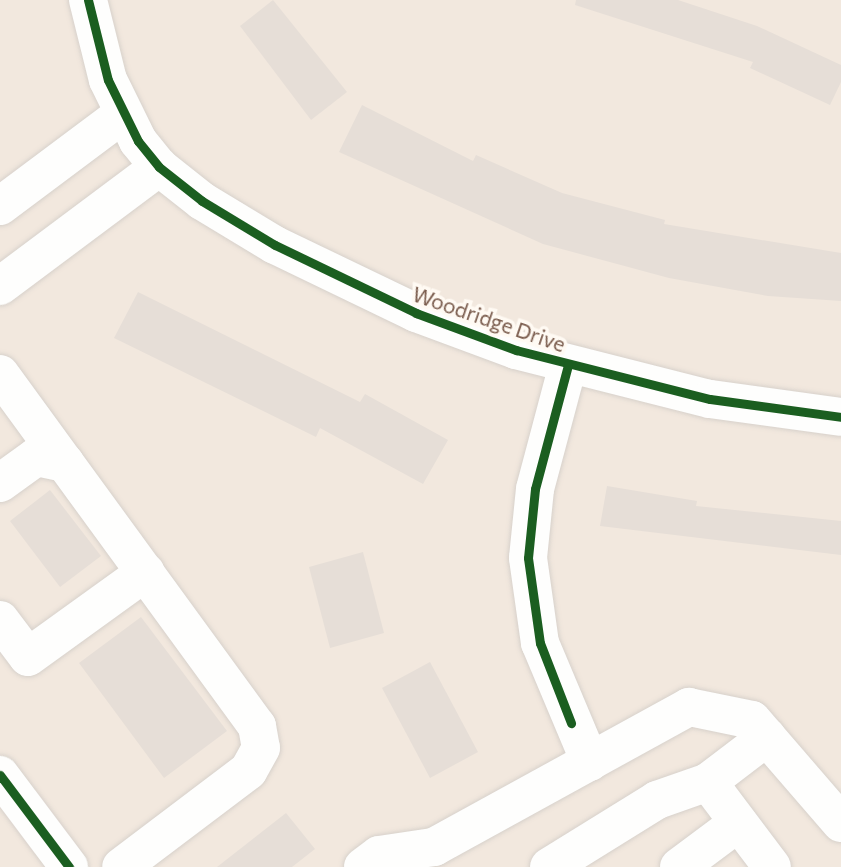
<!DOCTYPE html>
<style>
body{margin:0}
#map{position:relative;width:841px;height:867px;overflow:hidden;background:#f9f5f0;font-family:Commissioner,sans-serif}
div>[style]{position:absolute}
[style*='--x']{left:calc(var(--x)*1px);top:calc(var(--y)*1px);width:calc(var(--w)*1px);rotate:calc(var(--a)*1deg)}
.residential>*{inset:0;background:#f2e8de}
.building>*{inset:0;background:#e6ded7}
.roads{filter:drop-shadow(0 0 2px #d7d1cb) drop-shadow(0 0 2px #d7d1cb)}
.minor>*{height:38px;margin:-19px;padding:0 19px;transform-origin:19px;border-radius:19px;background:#fefefd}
.cycleway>*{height:9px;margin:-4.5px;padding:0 4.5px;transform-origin:4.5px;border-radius:4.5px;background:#1b5e20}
span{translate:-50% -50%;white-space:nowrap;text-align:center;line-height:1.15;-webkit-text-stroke:7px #fffaf3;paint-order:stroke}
.street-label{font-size:21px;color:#7a5c4d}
</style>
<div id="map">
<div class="residential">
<i style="clip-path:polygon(0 0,841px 0,841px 867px,0 867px)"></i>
</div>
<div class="building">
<i style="clip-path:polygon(273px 0,347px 92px,311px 120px,240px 26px)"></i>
<i style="clip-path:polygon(576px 0,678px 0,757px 26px,841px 65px,841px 82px,830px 105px,750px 68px,753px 62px,575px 5px)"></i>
<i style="clip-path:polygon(362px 105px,473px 161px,476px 155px,562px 193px,665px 220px,664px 224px,841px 253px,841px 301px,768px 296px,669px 278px,543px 244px,339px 152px)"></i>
<i style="clip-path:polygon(138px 292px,360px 402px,365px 394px,448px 440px,423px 484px,320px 428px,316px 437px,114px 338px)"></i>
<i style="clip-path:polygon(607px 486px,697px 501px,696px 506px,841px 521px,841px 555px,600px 526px)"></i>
<i style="clip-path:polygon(50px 490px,101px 556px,60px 587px,10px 521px)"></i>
<i style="clip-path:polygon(363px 552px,384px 633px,330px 648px,309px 567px)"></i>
<i style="clip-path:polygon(141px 617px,227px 731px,164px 778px,79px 663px)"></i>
<i style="clip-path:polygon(430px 662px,478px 752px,430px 778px,382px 688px)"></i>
<i style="clip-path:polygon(286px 813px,315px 849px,292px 867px,217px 867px)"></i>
</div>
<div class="roads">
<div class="minor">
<i style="--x:88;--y:0;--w:82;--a:76"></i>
<i style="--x:108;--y:80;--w:68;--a:63.8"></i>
<i style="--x:138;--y:141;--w:33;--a:51"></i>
<i style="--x:159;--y:167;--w:55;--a:38.3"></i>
<i style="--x:202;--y:201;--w:85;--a:31.1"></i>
<i style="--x:275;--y:245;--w:157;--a:25.7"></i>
<i style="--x:416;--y:313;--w:107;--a:20.3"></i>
<i style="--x:516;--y:350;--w:200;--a:14.2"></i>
<i style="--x:710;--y:399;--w:132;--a:7.8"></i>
<i style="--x:0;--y:206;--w:154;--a:-36.8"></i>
<i style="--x:0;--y:286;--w:199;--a:-36.8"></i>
<i style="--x:568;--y:365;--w:128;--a:104.9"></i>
<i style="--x:535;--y:489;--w:69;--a:95.8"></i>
<i style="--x:528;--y:558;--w:86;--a:82"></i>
<i style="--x:540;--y:643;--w:129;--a:67.2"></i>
<i style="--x:0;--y:374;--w:110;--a:53.9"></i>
<i style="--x:0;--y:483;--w:44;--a:-35.8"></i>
<i style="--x:36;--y:457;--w:30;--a:12"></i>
<i style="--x:65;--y:463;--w:326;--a:53.9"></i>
<i style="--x:257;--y:726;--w:22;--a:80"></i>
<i style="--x:261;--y:748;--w:26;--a:119"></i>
<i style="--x:248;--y:771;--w:159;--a:142.9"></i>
<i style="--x:0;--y:620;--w:46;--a:52.9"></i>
<i style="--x:28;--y:657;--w:145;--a:-35.8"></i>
<i style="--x:767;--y:737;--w:74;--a:142.7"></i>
<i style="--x:708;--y:782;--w:106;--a:53"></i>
<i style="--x:0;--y:775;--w:115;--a:53.1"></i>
<i style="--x:363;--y:867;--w:20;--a:-37"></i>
<i style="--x:379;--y:855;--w:56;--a:-8.3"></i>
<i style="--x:434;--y:847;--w:291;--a:-28.8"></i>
<i style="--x:689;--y:707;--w:64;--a:11.7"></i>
<i style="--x:752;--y:720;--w:136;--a:49.2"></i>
<i style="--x:549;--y:867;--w:127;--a:-31.8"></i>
<i style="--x:657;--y:800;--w:54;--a:-19.4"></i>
<i style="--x:679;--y:867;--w:74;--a:-36.7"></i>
</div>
</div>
<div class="cycleway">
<i style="--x:88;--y:0;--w:82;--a:76"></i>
<i style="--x:108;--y:80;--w:68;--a:63.8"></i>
<i style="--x:138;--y:141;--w:33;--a:51"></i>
<i style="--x:159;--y:167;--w:55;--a:38.3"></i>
<i style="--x:202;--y:201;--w:85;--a:31.1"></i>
<i style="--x:275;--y:245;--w:157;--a:25.7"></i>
<i style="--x:416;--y:313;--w:107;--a:20.3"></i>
<i style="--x:516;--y:350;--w:200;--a:14.2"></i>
<i style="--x:710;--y:399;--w:132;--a:7.8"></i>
<i style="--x:568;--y:365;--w:128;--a:104.9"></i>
<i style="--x:535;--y:489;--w:69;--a:95.8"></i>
<i style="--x:528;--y:558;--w:86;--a:82"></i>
<i style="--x:540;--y:643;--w:86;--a:68.8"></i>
<i style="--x:0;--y:775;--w:115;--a:53.1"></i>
</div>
<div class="street-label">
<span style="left:489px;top:319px;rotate:19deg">Woodridge Drive</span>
</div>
</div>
